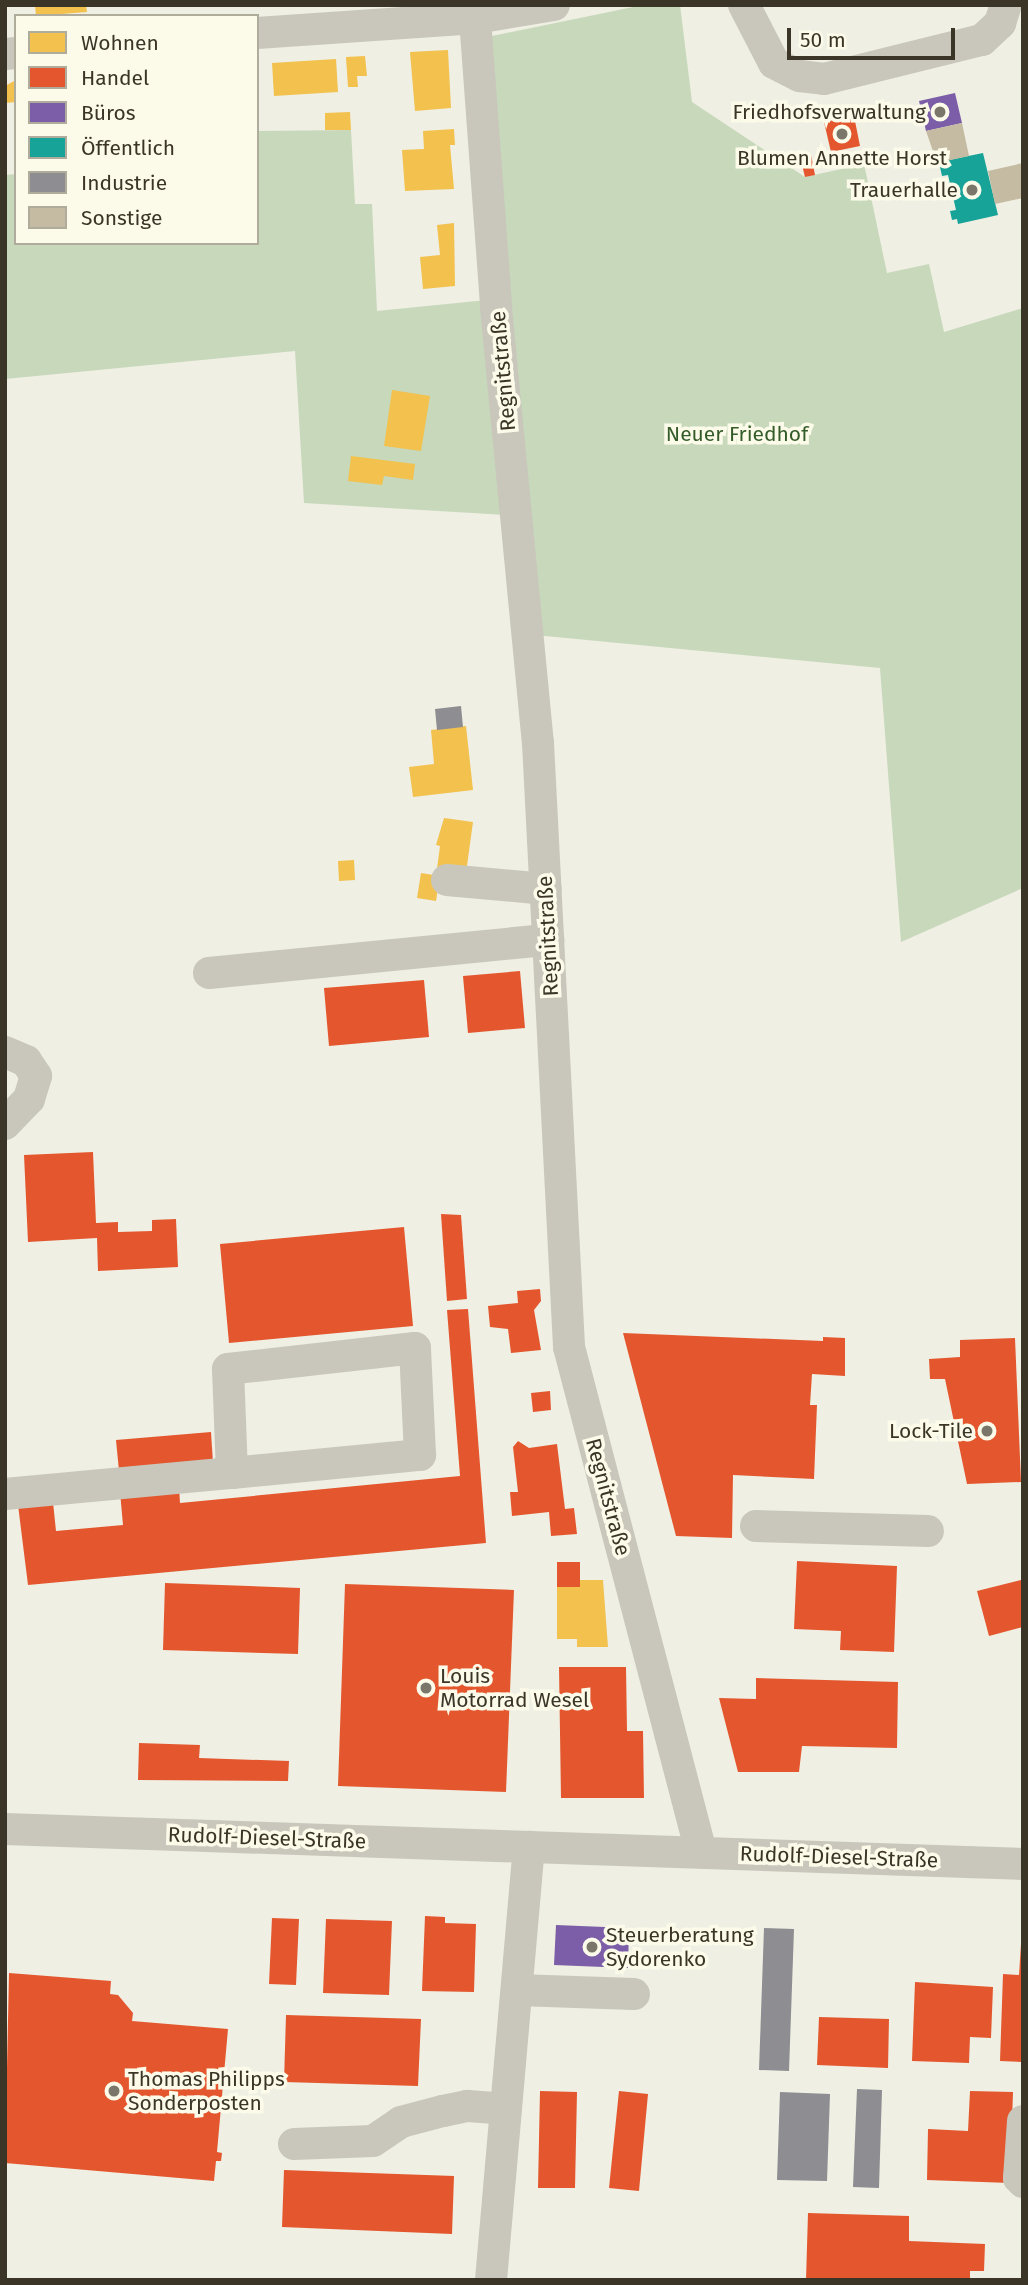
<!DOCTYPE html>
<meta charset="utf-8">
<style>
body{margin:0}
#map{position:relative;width:1028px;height:2285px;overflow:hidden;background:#efefe3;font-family:"Fira Sans",sans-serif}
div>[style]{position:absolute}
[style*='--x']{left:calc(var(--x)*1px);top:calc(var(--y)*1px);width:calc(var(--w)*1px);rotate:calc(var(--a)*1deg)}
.green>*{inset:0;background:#c7d8bb}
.homes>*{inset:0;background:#f2c14e}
.shops>*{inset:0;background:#e4572e}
.offices>*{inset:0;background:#7b5ea7}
.public>*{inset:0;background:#17a398}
.industry>*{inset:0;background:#8d8d92}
.building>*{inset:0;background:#c5bba2}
.minor>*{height:32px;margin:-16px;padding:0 16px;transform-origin:16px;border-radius:16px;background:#c9c7bb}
.dots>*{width:19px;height:19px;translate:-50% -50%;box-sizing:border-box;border:4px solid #fcfbea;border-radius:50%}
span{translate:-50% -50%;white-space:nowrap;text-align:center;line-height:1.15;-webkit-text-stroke:7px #fcfbea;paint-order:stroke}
.poi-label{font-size:21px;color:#3b3528}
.right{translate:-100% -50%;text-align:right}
.left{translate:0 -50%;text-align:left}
.street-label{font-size:21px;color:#3b3528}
.park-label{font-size:21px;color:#345c29}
.frame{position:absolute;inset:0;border:7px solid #3b3528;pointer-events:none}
.legend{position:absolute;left:14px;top:14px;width:245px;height:231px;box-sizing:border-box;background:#fcfbea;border:2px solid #afac9c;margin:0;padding:9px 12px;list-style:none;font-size:21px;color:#3b3528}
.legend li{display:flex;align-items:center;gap:14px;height:35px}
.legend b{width:35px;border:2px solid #afac9c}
.scale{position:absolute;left:787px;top:28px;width:168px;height:32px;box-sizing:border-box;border:4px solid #3b3528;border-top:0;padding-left:9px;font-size:21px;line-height:24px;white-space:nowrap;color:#3b3528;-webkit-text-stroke:5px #fcfbea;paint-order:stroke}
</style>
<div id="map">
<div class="green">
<i style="clip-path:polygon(643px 5px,680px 5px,692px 102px,805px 177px,864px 164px,887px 273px,929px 264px,944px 332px,1023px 308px,1023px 888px,901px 942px,880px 668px,535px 635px,487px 37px)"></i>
<i style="clip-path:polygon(351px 130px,355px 204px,372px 204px,377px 311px,487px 300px,506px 515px,304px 503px,295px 351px,5px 379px,5px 175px,16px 174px,16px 243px,257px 243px,257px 131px)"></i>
</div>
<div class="homes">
<i style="clip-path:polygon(35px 5px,86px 5px,87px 12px,36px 16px)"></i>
<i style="clip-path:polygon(448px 50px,451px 108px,415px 111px,410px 52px)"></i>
<i style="clip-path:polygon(365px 56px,367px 76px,357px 76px,358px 87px,348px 87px,346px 57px)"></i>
<i style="clip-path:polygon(336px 59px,338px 92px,274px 96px,272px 63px)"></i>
<i style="clip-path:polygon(16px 80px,16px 102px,5px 103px,5px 86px)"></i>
<i style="clip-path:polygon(350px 112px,351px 130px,325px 130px,325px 113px)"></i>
<i style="clip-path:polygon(454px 129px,455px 145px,450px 145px,454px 189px,405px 191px,402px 150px,424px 149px,423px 131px)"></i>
<i style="clip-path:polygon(454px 223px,455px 286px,423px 289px,420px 257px,440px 255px,437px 225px)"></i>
<i style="clip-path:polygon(392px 390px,430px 396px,421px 451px,384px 446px)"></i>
<i style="clip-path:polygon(351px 456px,415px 464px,413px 480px,384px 476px,382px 485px,348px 481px)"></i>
<i style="clip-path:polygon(466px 726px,473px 790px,413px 797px,409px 767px,434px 764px,431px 730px)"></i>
<i style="clip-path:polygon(444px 818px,473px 822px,466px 873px,437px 869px,440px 846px,436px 845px)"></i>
<i style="clip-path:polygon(354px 860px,355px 880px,339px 881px,338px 861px)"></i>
<i style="clip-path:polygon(421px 873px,440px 876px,436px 901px,417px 898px)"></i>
<i style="clip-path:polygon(580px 1580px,603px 1580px,608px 1647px,577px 1647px,577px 1639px,557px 1639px,557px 1587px,580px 1587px)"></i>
</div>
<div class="shops">
<i style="clip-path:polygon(854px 116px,860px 146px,831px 152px,824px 122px)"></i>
<i style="clip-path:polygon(811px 155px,815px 175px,805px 177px,800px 157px)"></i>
<i style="clip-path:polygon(520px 971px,525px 1028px,468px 1033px,463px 976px)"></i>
<i style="clip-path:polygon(424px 980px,429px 1037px,329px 1046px,324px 988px)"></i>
<i style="clip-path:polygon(93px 1152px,96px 1223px,118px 1222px,118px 1232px,152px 1231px,152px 1220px,176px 1219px,178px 1267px,98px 1271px,97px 1238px,28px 1242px,24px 1155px)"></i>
<i style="clip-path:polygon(441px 1214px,461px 1215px,467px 1299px,447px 1301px)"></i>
<i style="clip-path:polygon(404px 1227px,413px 1326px,229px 1343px,220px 1244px)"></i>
<i style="clip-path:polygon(540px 1289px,541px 1301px,534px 1310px,541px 1350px,511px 1353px,508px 1329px,490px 1327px,488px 1306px,518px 1303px,517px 1291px)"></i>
<i style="clip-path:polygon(468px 1309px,486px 1543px,28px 1585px,18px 1505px,53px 1502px,56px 1531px,123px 1525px,120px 1492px,179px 1487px,180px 1503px,460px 1476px,447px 1310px)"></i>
<i style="clip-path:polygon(623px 1333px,823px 1341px,823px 1337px,845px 1338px,845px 1376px,812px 1374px,810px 1405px,817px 1405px,814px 1479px,733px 1475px,732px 1538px,676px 1536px)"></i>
<i style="clip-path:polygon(1015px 1338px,1021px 1482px,967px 1484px,945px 1379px,930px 1379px,929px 1359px,960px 1357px,960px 1340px)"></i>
<i style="clip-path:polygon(550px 1391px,551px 1410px,533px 1412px,531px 1393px)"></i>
<i style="clip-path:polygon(211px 1432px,213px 1463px,119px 1471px,116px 1440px)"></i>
<i style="clip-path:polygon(518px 1441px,529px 1448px,557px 1444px,565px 1509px,574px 1508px,577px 1534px,551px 1536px,549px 1512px,512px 1516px,510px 1492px,518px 1492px,513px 1447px)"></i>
<i style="clip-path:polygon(797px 1561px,897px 1566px,894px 1652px,840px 1650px,841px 1631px,794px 1629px)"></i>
<i style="clip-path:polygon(557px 1562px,580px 1562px,580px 1587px,557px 1587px)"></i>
<i style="clip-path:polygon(1021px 1580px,1023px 1627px,989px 1636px,977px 1591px)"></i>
<i style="clip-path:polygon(165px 1583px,300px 1588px,298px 1654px,163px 1650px)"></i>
<i style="clip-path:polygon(345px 1584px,514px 1590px,506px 1792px,338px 1786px)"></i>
<i style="clip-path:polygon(559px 1667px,626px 1667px,627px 1731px,643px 1731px,644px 1798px,561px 1798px)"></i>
<i style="clip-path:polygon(756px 1678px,898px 1682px,897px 1748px,802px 1746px,799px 1772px,738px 1772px,719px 1698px,756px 1699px)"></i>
<i style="clip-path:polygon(139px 1743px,200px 1745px,199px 1758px,289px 1761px,288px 1781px,138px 1780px)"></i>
<i style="clip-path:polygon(425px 1916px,445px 1917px,445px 1923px,476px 1924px,474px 1992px,422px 1991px)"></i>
<i style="clip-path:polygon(272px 1918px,299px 1919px,296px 1985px,269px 1984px)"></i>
<i style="clip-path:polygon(326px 1919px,392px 1921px,389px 1995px,323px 1993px)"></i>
<i style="clip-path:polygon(1021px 1944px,1023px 2062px,1000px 2061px,1003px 1974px,1019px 1975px)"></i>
<i style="clip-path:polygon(9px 1973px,111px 1981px,110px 1994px,118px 1995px,133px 2013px,132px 2021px,228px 2029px,217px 2152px,222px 2153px,221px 2161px,216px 2161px,214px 2181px,5px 2163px)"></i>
<i style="clip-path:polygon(915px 1982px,993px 1987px,991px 2038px,970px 2037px,969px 2063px,912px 2061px)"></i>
<i style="clip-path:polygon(286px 2015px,421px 2019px,418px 2086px,284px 2082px)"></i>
<i style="clip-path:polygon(819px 2017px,889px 2019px,888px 2068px,817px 2065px)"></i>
<i style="clip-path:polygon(540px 2091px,577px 2092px,575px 2188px,538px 2188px)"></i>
<i style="clip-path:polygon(619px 2091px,648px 2094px,639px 2191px,609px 2188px)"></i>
<i style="clip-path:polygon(970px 2091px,1013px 2092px,1010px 2183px,927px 2180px,928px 2129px,968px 2131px)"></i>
<i style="clip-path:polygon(284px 2170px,454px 2176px,452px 2234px,282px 2227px)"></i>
<i style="clip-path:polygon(808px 2213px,909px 2216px,909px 2241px,985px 2244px,984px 2271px,970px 2271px,970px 2280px,806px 2280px)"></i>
</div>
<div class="offices">
<i style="clip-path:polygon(955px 93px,962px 123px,926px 131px,919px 101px)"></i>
<i style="clip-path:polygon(556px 1925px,629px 1928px,628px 1968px,554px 1965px)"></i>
</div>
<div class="public">
<i style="clip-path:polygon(983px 153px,998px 215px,958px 224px,957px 219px,952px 220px,950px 211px,956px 210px,948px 175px,942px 176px,940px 167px,945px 166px,944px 161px)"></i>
</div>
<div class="industry">
<i style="clip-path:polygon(461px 706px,463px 727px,437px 730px,435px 709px)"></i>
<i style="clip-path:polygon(764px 1928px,794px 1929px,789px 2071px,759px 2070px)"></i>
<i style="clip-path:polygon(857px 2089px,882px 2090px,879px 2188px,853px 2187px)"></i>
<i style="clip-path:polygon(780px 2092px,830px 2094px,827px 2181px,777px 2180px)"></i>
</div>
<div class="building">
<i style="clip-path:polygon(962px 123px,969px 156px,937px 163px,926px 131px)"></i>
<i style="clip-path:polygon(1023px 163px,1023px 198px,995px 204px,988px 171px)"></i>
</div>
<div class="minor">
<i style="--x:474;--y:5;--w:304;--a:85.8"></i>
<i style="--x:496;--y:308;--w:437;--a:84.5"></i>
<i style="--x:538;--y:743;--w:605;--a:87.06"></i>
<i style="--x:569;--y:1347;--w:522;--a:75.35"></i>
<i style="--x:744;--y:5;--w:65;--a:62.7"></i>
<i style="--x:774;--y:63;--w:29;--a:27"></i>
<i style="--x:800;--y:76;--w:24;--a:7"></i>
<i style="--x:824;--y:79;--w:163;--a:-13.9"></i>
<i style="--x:982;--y:40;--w:25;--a:-43"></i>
<i style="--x:1000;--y:23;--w:19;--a:-72"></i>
<i style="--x:257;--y:33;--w:220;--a:-3.9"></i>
<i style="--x:476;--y:18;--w:79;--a:-9.5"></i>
<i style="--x:5;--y:54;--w:11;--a:-5"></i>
<i style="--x:447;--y:880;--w:99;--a:5.2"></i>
<i style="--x:209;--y:973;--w:341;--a:-5.6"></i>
<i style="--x:5;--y:1052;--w:23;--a:23"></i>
<i style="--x:26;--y:1061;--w:18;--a:56"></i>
<i style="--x:36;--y:1076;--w:24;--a:107"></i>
<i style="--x:29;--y:1099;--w:35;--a:134"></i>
<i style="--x:5;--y:1494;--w:228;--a:-5.3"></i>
<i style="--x:232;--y:1473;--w:189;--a:-5.5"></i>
<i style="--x:420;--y:1455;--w:107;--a:-92.7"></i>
<i style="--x:415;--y:1348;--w:188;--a:173.6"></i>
<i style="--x:228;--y:1369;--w:104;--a:87.8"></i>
<i style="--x:756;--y:1526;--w:172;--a:1.7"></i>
<i style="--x:5;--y:1829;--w:1019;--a:1.97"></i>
<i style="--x:517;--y:1990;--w:117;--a:2"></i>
<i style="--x:1023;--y:2121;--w:57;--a:94"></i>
<i style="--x:1019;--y:2178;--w:6;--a:45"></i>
<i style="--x:294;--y:2144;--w:79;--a:-2.2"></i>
<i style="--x:373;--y:2141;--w:34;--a:-34"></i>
<i style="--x:401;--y:2122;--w:43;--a:-14.7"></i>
<i style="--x:443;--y:2111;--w:25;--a:-12"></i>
<i style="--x:467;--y:2106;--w:39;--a:4"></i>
<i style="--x:491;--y:2280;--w:435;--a:-85"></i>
</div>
<div class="dots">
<i style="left:940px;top:112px;background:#7a7669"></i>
<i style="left:842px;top:134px;background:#7a7669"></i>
<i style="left:972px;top:190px;background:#7a7669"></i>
<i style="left:987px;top:1431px;background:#7a7669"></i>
<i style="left:426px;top:1688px;background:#7a7669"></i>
<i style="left:592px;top:1947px;background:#7a7669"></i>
<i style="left:114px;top:2091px;background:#7a7669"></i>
</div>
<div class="poi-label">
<span class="right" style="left:926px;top:112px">Friedhofsverwaltung</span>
<span style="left:842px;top:158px">Blumen Annette Horst</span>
<span class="right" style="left:958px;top:190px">Trauerhalle</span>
<span class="right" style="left:973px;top:1431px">Lock-Tile</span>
<span class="left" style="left:440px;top:1688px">Louis<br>Motorrad Wesel</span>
<span class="left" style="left:606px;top:1947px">Steuerberatung<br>Sydorenko</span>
<span class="left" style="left:128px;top:2091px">Thomas Philipps<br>Sonderposten</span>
</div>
<div class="street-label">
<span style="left:503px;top:371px;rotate:-95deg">Regnitstraße</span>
<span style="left:548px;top:936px;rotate:-93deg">Regnitstraße</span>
<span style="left:608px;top:1497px;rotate:75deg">Regnitstraße</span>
<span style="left:267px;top:1838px;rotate:2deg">Rudolf-Diesel-Straße</span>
<span style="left:839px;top:1857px;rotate:2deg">Rudolf-Diesel-Straße</span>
</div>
<div class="park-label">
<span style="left:737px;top:434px">Neuer Friedhof</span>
</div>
<div class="frame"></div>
<ul class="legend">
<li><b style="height:19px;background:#f2c14e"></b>Wohnen</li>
<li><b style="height:19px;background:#e4572e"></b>Handel</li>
<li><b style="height:19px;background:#7b5ea7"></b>Büros</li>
<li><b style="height:19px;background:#17a398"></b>Öffentlich</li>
<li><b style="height:19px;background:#8d8d92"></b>Industrie</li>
<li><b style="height:19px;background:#c5bba2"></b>Sonstige</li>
</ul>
<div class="scale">50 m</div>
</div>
